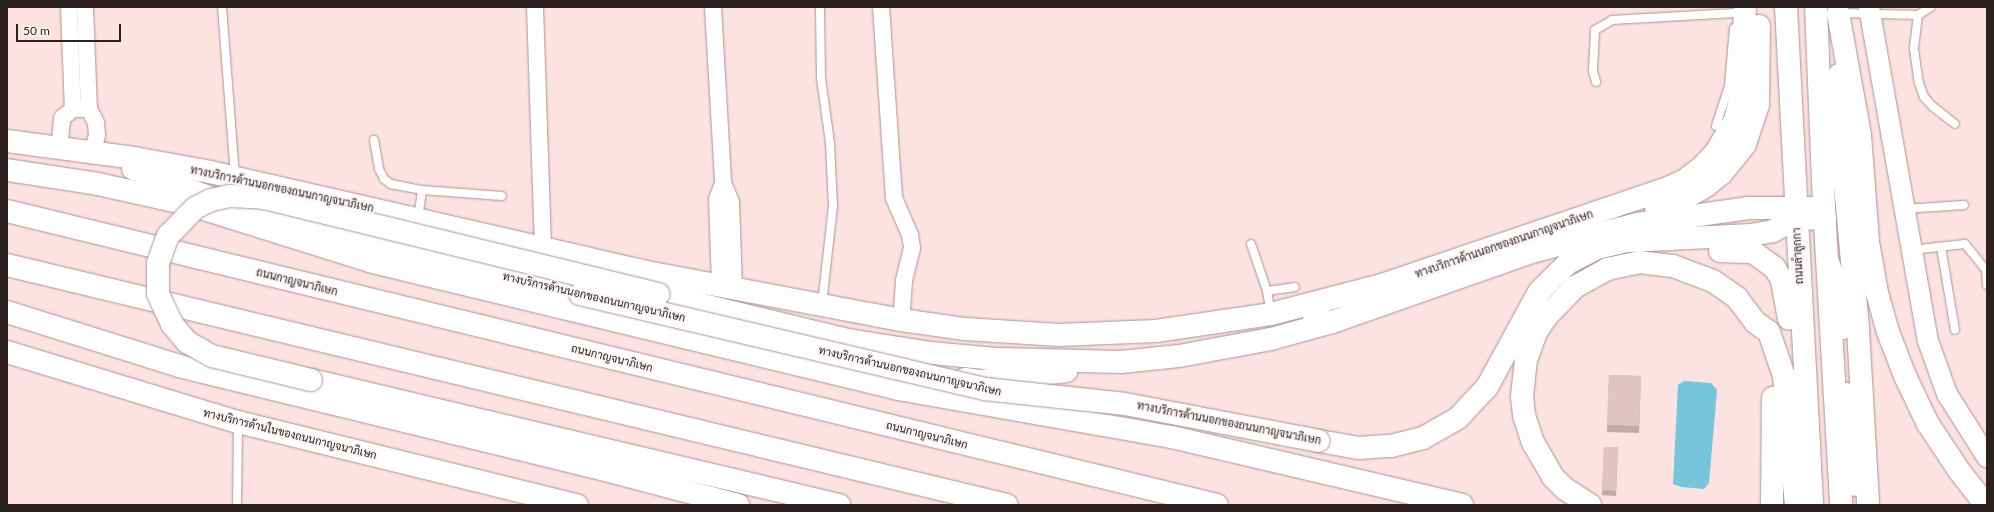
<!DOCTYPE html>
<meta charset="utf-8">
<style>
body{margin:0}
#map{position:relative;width:1994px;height:512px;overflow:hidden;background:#fce3e1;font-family:Lato,Sarabun,sans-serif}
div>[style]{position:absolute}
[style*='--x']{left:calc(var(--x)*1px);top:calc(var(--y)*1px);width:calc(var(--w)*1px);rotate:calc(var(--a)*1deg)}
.water>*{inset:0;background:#75c6da}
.roads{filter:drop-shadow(0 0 1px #ae9391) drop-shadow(0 0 1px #ae9391)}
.service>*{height:8px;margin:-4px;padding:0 4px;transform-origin:4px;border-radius:4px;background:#fff}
.minor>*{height:16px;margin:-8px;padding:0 8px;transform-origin:8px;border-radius:8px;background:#fff}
.tertiary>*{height:20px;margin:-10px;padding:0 10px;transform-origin:10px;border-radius:10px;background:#fff}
.secondary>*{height:22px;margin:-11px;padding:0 11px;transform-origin:11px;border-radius:11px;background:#fff}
.motorway>*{height:22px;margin:-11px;padding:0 11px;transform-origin:11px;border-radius:11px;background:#fff}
.bridges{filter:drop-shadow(0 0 1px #ae9391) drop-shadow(0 0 1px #ae9391)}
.secondary-bridge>*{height:22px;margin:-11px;padding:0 11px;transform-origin:11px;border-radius:11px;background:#fff}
.motorway-bridge>*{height:22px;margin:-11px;padding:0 11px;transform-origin:11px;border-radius:11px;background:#fff}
.wall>*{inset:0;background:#c2a9a7}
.building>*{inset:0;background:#e1c4c2}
span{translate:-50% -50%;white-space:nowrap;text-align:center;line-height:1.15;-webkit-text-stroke:4px #fcf5f5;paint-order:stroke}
.street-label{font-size:11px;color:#2c2120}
.frame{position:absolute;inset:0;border:8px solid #2c2120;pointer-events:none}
.scale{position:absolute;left:16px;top:24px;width:105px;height:18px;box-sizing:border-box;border:2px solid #2c2120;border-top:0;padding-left:5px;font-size:12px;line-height:14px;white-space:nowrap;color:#2c2120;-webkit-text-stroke:3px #fcf5f5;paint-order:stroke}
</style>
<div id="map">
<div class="water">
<i style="clip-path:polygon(1684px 381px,1711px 383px,1717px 390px,1709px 483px,1704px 489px,1681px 487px,1673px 484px,1678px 385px)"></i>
</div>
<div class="roads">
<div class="service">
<i style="--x:222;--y:7;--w:170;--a:85.6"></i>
<i style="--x:820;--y:7;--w:71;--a:89.2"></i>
<i style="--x:821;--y:78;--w:66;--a:82.1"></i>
<i style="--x:830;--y:143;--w:63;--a:87.3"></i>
<i style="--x:833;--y:206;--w:99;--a:96.4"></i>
<i style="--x:1838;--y:13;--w:80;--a:1.4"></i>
<i style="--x:1918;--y:15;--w:15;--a:-32"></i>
<i style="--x:1918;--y:15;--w:34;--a:97"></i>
<i style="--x:1914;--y:49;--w:34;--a:82"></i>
<i style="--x:1919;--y:83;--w:15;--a:70"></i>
<i style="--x:1924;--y:97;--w:12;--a:48"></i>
<i style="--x:1932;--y:106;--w:29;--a:38"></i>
<i style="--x:1596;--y:82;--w:11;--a:-105"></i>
<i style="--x:1593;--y:71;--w:41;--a:-87.2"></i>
<i style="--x:1595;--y:30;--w:20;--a:-30"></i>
<i style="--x:1612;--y:20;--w:123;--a:-3.3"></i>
<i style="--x:1716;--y:126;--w:42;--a:-72"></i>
<i style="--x:1729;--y:86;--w:58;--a:-85.1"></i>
<i style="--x:374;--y:140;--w:29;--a:80"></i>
<i style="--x:379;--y:169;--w:11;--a:63"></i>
<i style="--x:384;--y:179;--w:9;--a:36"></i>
<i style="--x:391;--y:184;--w:32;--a:11"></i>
<i style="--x:422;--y:190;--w:80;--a:4.3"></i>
<i style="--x:1904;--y:209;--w:60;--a:-3.8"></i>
<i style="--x:418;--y:219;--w:29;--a:-82"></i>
<i style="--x:1251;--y:244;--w:50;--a:71.2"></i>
<i style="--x:1267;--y:291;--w:22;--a:80"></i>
<i style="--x:1941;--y:247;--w:84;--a:80.4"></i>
<i style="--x:1911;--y:250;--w:54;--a:-6.3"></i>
<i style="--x:1965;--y:244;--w:35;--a:51"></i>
<i style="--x:1986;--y:271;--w:14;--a:86"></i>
<i style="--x:1267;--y:291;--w:28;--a:-8"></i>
<i style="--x:237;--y:505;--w:82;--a:-89.3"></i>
</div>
<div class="minor">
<i style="--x:69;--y:7;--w:102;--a:87.8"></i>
<i style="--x:85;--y:7;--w:102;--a:87.8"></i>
<i style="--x:89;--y:109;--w:16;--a:63"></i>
<i style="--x:96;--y:123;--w:12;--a:85"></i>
<i style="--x:97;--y:135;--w:21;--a:104"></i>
<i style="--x:535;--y:7;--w:243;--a:88.1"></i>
<i style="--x:713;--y:7;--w:176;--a:86.7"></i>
<i style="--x:723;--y:183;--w:21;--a:67"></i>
<i style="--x:731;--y:202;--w:86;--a:88"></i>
<i style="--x:881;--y:7;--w:191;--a:86.1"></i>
<i style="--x:894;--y:198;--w:40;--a:66.6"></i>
<i style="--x:910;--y:235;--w:13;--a:81"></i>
<i style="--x:912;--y:248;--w:34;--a:104"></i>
<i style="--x:904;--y:281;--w:39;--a:94"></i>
<i style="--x:59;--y:149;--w:31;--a:-84"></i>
<i style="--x:62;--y:118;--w:14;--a:-39"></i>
<i style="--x:73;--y:109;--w:10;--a:0"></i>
<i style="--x:720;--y:285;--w:86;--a:-92"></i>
<i style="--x:717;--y:199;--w:17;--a:-69"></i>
</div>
<div class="tertiary">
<i style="--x:1869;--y:7;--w:339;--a:80"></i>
<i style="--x:1928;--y:341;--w:56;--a:70.3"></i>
<i style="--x:1947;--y:394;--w:75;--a:57.6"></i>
</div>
<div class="secondary">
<i style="--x:1786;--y:7;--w:499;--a:87"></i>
<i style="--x:1816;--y:7;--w:200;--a:87.7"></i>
<i style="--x:1824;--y:207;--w:298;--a:86.7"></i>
<i style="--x:7;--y:141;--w:128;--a:7.6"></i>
<i style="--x:134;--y:158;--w:77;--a:10.4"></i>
<i style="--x:210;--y:172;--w:448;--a:12.9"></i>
<i style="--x:647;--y:272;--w:258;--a:10.7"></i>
<i style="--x:901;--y:320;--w:65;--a:8"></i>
<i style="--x:965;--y:329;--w:94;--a:3.7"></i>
<i style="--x:1059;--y:335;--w:97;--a:-2.4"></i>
<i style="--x:1156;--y:331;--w:116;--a:-8.4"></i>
<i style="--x:1271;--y:314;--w:115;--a:-14.6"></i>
<i style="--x:1382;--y:285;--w:297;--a:-18.7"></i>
<i style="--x:1663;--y:190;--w:24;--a:-24"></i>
<i style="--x:1685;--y:180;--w:21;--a:-37"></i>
<i style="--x:1702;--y:167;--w:21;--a:-47"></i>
<i style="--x:1716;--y:152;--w:37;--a:-59"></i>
<i style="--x:1735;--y:120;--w:30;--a:-76"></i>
<i style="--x:1742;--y:91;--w:84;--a:-88"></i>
<i style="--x:133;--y:169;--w:118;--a:20.3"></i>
<i style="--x:244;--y:210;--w:346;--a:14"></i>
<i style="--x:1656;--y:207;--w:33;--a:-18"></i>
<i style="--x:1687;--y:197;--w:22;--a:-30"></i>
<i style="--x:1706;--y:186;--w:19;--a:-39"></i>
<i style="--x:1721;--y:174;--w:38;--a:-51"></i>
<i style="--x:1745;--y:144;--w:41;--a:-71.6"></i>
<i style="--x:1758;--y:105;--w:79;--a:-89.3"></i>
<i style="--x:1720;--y:251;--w:33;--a:2"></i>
<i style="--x:1753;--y:252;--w:26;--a:36"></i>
<i style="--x:1774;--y:267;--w:15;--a:58"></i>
<i style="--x:1782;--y:280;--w:39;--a:80"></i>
<i style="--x:1314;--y:320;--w:18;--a:6"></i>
<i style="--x:1332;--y:322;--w:215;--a:-19.3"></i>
<i style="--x:1535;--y:251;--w:106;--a:-14.8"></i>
<i style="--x:1637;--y:224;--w:112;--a:-8.2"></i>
<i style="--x:1748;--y:208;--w:66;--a:0"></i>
<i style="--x:7;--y:352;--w:241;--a:16.9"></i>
<i style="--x:238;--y:422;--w:349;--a:13.8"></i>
<i style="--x:1319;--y:441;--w:41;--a:9.9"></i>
<i style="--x:1359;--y:448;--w:32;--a:-4"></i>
<i style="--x:1391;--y:446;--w:33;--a:-14"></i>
<i style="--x:1423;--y:438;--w:40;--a:-29.7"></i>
<i style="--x:1458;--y:418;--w:42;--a:-46.9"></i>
<i style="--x:1487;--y:387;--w:108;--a:-61.3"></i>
<i style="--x:1539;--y:292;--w:41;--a:-45"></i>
<i style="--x:1568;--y:263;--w:33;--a:-27"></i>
<i style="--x:1597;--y:248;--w:32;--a:-13"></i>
<i style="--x:1628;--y:241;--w:123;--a:-2.8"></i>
<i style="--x:1751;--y:235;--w:22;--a:-10"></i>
<i style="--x:1773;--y:231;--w:26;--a:-28"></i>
<i style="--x:1796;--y:219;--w:29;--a:-2"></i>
</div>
<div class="motorway">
<i style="--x:1838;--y:13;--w:124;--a:79.8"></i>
<i style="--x:1860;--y:135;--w:107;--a:85.7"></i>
<i style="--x:1868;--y:242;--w:52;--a:80"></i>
<i style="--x:1877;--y:293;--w:41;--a:74.2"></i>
<i style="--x:1888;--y:332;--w:47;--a:68.9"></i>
<i style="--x:1905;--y:376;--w:53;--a:64.4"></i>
<i style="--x:1928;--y:424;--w:58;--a:56.3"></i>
<i style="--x:1960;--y:472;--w:42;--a:51.8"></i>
<i style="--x:1839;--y:75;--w:55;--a:89"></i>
<i style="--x:1840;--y:130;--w:200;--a:84.8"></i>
<i style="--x:1858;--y:329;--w:176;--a:86.7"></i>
<i style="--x:7;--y:170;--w:92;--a:8.7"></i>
<i style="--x:98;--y:184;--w:92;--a:12.5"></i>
<i style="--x:188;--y:204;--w:194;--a:17.4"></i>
<i style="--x:373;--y:262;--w:541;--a:13.57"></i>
<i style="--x:899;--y:389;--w:277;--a:10"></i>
<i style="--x:1172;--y:437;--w:298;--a:13.2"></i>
<i style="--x:7;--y:211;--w:1245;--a:13.66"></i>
<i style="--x:1827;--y:259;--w:46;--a:71.2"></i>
<i style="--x:1842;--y:303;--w:25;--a:88"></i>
<i style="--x:7;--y:265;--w:1028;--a:13.5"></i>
<i style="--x:658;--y:294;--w:195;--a:13.6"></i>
<i style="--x:848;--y:340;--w:84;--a:8.9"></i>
<i style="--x:931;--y:353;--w:65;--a:5.3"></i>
<i style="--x:996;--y:359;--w:125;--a:1.4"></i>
<i style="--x:1121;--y:362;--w:58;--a:-5.9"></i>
<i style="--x:1179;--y:356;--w:94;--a:-10.5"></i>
<i style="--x:1271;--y:339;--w:63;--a:-15.6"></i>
<i style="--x:7;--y:312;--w:180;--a:17.4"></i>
<i style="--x:179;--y:366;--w:439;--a:13.7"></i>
<i style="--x:606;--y:470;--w:137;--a:14.9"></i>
<i style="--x:965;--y:379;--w:16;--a:7"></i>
<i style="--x:981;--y:381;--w:86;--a:-6.7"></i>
<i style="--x:311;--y:380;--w:543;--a:13.32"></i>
<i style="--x:1847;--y:394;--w:91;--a:85.6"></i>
<i style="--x:1590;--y:505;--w:30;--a:-147"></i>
<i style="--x:1565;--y:489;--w:17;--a:-135"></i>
<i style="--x:1553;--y:477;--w:39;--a:-120"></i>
<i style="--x:1533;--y:443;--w:29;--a:-108"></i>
<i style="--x:1524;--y:415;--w:18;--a:-96"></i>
<i style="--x:1522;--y:397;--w:37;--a:-84"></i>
<i style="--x:1526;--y:360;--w:30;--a:-70"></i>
<i style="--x:1536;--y:332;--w:18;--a:-56"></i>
<i style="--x:1546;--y:317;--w:42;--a:-46"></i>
<i style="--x:1575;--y:287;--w:37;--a:-29"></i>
<i style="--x:1607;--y:269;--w:33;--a:-12"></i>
<i style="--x:1639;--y:262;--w:34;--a:7"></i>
<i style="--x:1673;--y:266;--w:43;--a:20.6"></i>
<i style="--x:1713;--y:281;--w:29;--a:35"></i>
<i style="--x:1737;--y:298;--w:30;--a:53"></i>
<i style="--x:1755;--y:322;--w:17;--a:36"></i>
<i style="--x:1769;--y:332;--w:46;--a:71.2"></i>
<i style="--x:1784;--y:376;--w:130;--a:84.7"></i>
<i style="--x:1772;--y:505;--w:107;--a:-89.5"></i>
</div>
</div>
<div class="bridges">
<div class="secondary-bridge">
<i style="--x:580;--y:294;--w:416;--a:13.2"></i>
<i style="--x:985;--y:389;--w:141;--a:6.1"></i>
<i style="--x:1125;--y:404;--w:197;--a:10.8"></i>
</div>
<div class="motorway-bridge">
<i style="--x:311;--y:380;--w:102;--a:-166.4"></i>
<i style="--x:212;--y:356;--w:29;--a:-151"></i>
<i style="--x:187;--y:342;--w:23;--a:-130"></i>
<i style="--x:172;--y:324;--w:33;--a:-115"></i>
<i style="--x:158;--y:294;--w:31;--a:-90"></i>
<i style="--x:158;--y:263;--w:29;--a:-70"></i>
<i style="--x:168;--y:236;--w:39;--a:-46"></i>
<i style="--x:195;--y:208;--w:18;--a:-27"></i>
<i style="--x:211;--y:200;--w:19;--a:-12"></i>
<i style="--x:230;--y:196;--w:34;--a:3"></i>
<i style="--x:264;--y:198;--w:406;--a:13.7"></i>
</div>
</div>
<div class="wall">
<i style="clip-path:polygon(1609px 375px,1641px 376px,1639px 433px,1607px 432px)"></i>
<i style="clip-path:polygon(1604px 447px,1618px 447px,1616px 496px,1602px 495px)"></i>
</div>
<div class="building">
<i style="clip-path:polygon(1609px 375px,1641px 376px,1639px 426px,1607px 425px)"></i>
<i style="clip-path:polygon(1604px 447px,1618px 447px,1616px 491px,1602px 490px)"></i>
</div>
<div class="street-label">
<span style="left:282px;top:189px;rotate:12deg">ทางบริการด้านนอกของถนนกาญจนาภิเษก</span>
<span style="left:1504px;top:244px;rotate:-19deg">ทางบริการด้านนอกของถนนกาญจนาภิเษก</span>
<span style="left:1798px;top:256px;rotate:-93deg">ถนนลำลูกกา</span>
<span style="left:297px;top:282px;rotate:14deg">ถนนกาญจนาภิเษก</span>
<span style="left:594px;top:297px;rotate:13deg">ทางบริการด้านนอกของถนนกาญจนาภิเษก</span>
<span style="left:612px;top:358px;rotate:14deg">ถนนกาญจนาภิเษก</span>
<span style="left:910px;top:371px;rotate:13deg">ทางบริการด้านนอกของถนนกาญจนาภิเษก</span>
<span style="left:1229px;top:423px;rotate:11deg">ทางบริการด้านนอกของถนนกาญจนาภิเษก</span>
<span style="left:290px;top:434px;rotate:14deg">ทางบริการด้านในของถนนกาญจนาภิเษก</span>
<span style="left:927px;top:435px;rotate:14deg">ถนนกาญจนาภิเษก</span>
</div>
<div class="frame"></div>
<div class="scale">50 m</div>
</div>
